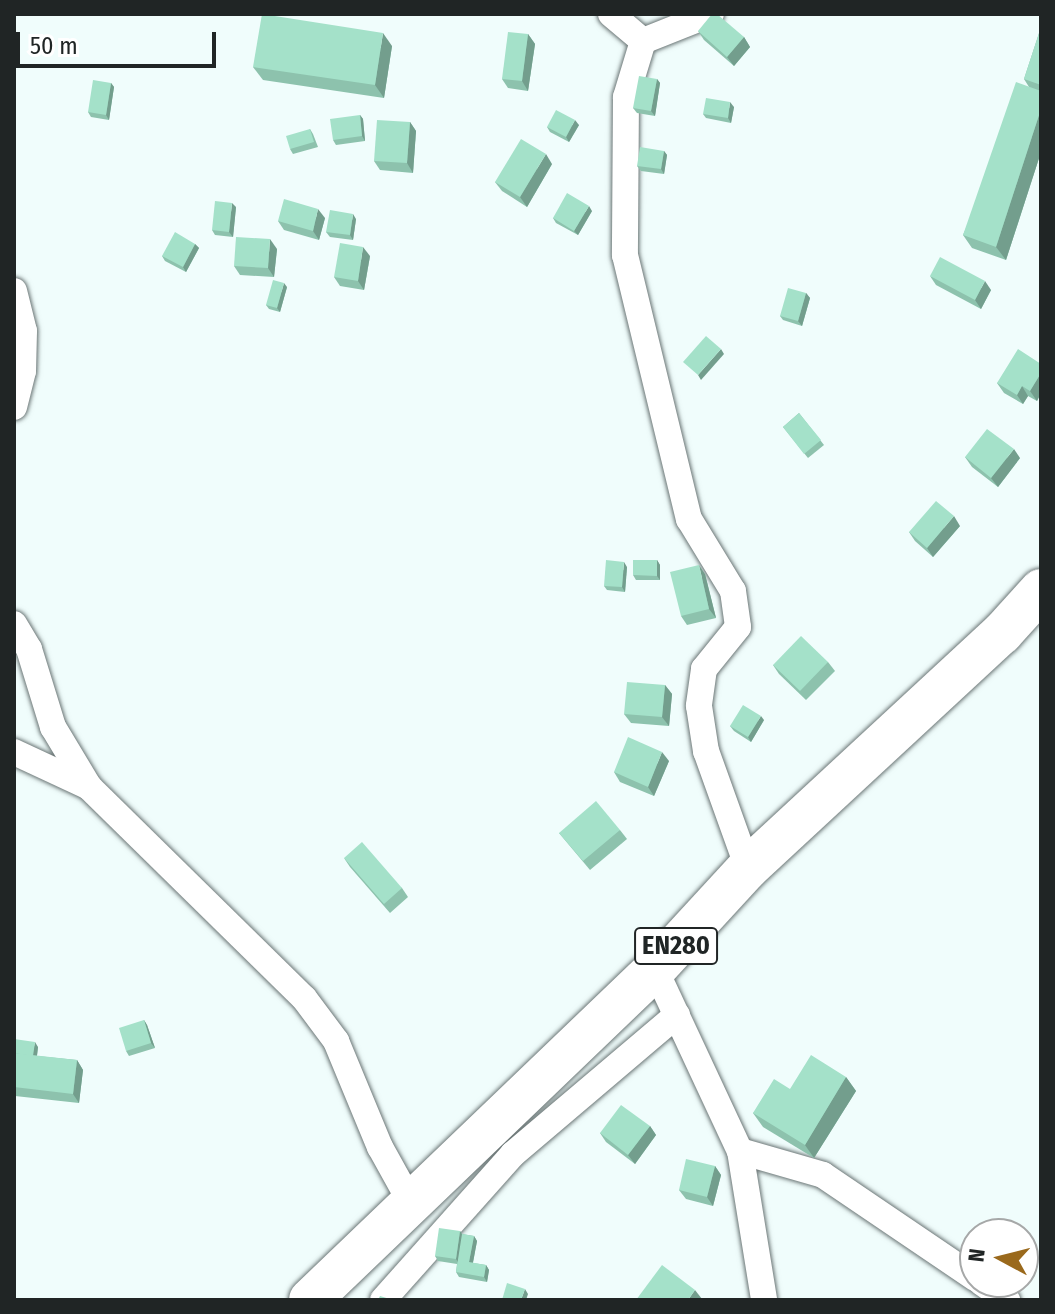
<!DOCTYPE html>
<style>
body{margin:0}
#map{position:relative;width:1055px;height:1314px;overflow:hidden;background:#f0fdfc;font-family:"Fira Sans Condensed",sans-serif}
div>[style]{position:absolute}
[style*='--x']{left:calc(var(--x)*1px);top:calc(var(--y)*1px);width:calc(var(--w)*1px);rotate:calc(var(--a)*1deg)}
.roads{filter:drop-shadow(0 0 2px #6b7676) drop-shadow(0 0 2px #6b7676)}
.street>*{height:26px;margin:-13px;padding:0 13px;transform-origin:13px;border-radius:13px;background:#fff}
.primary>*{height:42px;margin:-21px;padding:0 21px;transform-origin:21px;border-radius:21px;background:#fff}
.wall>*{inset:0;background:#8dc2ad}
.shaded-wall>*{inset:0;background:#739e8d}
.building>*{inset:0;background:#a4e1c9}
span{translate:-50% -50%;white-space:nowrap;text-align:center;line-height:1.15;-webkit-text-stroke:8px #fff;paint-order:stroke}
.shield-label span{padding:2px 6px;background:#fff;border:2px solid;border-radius:6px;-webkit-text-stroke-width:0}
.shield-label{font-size:26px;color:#202525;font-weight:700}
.frame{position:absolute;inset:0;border:16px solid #202525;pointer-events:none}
.north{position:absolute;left:959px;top:1218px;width:80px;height:80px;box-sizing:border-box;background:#fff;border:2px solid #a6a8a8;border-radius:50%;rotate:277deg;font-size:22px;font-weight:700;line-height:32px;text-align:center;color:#202525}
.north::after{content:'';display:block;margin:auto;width:28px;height:36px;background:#9a691c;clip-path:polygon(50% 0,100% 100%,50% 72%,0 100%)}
.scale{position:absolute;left:16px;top:32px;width:200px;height:36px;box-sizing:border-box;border:4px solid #202525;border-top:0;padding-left:10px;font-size:24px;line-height:28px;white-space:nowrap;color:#202525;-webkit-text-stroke:6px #fff;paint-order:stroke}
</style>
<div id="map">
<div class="roads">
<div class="street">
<i style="--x:611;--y:14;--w:42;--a:40.2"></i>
<i style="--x:643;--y:41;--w:73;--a:-21.7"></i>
<i style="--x:643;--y:41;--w:59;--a:106.9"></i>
<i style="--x:626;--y:97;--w:158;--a:90.4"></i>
<i style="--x:625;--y:255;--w:272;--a:76.4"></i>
<i style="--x:689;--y:519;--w:84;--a:58.6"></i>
<i style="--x:733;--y:591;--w:36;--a:82"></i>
<i style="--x:738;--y:627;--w:54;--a:129"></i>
<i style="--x:704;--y:669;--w:37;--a:98"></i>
<i style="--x:699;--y:706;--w:46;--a:81.2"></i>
<i style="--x:706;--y:751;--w:124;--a:70.3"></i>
<i style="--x:14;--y:291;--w:41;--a:76"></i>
<i style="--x:24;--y:331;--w:40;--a:91.4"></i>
<i style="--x:23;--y:371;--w:37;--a:104"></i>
<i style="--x:14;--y:624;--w:29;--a:59"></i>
<i style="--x:29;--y:649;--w:82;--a:72.9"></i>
<i style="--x:53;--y:727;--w:70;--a:59"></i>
<i style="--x:89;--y:787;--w:301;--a:44.5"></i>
<i style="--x:304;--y:998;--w:54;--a:53.3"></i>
<i style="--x:336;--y:1041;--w:115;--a:67.5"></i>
<i style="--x:380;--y:1147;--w:64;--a:61"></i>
<i style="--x:14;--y:752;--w:83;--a:25"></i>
<i style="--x:655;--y:969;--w:201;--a:65"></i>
<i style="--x:740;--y:1151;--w:151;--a:80.8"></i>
<i style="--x:740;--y:1151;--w:86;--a:16.1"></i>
<i style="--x:823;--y:1175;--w:184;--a:34.1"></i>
<i style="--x:981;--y:1282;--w:32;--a:35"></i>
<i style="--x:383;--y:1300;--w:195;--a:-48.3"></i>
<i style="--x:513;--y:1154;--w:215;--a:-40.3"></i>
</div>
<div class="primary">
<i style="--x:310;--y:1300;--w:478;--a:-43.8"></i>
<i style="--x:655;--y:969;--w:137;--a:-47.4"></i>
<i style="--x:748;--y:868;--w:346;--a:-42.8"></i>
<i style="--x:1002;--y:633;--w:58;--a:-47.8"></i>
</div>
</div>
<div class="wall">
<i style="clip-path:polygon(1041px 27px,1041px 152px,1006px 260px,972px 248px,963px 235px,1029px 87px,1024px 79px)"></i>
<i style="clip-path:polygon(698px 31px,744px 37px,750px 47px,734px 66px,704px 40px)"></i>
<i style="clip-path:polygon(528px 34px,535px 44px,528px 91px,508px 88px,502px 79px)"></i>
<i style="clip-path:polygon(392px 46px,384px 98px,263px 80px,253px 67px)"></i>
<i style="clip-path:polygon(657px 79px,660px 83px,655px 116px,637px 113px,633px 108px)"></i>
<i style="clip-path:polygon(111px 83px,114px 87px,109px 120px,91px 117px,88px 112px)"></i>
<i style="clip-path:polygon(734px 107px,731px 123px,706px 118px,703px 114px)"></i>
<i style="clip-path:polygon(360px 115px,363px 119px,365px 141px,336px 145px,333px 140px)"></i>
<i style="clip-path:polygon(410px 122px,416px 131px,413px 173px,380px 170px,374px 161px)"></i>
<i style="clip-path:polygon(579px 125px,569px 142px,550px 132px,547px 127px)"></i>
<i style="clip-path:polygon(310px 129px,313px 134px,318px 147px,293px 154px,290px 149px)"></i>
<i style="clip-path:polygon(664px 151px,667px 155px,664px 174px,641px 171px,637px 166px)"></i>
<i style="clip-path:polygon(552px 164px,527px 207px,502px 191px,495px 182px)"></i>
<i style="clip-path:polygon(236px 207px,233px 237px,215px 235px,212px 230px)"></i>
<i style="clip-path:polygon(592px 211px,578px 235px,556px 223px,553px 218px)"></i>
<i style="clip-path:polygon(325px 218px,319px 240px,284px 230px,278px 221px)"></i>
<i style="clip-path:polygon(356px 219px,353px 240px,330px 237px,326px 232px)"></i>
<i style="clip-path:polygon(195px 244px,199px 248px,186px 272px,165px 261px,162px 256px)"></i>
<i style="clip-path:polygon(277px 249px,274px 277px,240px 275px,234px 266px)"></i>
<i style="clip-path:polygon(370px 256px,364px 290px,340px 286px,334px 277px)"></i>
<i style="clip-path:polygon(930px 276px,991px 290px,981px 309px,936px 285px)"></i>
<i style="clip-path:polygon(287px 287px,280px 312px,269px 309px,266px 305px)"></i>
<i style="clip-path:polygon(806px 293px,810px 298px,802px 326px,783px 320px,780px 316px)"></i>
<i style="clip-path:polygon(1041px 364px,1041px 393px,1037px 401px,1028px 396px,1023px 404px,1004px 393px,997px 383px)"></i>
<i style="clip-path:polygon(799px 413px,824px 445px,808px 458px,783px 427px)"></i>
<i style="clip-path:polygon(965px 457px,1020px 458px,998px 487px,972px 467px)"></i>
<i style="clip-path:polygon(960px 526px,933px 557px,915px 541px,909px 532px)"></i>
<i style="clip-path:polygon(657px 560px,660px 565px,660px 580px,636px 580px,633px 575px)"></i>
<i style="clip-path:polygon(627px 567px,625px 592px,607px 590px,604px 586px)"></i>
<i style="clip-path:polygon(705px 574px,716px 618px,687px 625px,681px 616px)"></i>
<i style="clip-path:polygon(828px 662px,835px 671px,806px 700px,779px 674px,773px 665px)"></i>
<i style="clip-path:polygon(665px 685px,672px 694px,669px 726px,631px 723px,624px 714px)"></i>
<i style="clip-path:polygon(764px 720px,751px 742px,734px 731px,730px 726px)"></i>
<i style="clip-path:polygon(669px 761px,654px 796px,620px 782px,614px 772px)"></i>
<i style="clip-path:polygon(620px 830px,627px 839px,590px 870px,559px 833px)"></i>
<i style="clip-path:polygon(344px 858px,402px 888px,408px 897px,390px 913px,350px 867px)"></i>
<i style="clip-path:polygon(144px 1020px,147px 1025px,155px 1048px,129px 1056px,126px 1051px)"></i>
<i style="clip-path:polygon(14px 1039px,38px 1047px,37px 1056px,77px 1060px,83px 1070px,79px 1103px,15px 1096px)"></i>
<i style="clip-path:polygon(846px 1077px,856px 1091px,814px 1158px,763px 1127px,753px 1113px,790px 1089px)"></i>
<i style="clip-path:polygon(650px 1126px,656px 1135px,635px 1164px,606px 1142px,600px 1133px)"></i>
<i style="clip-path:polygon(715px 1166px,721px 1175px,713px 1206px,686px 1199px,679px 1190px)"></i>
<i style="clip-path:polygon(460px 1231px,462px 1234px,474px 1236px,477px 1241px,473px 1263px,486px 1265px,489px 1270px,487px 1282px,459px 1277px,456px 1272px,457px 1264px,438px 1261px,435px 1256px)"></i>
</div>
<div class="shaded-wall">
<i style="clip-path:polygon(383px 33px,392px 46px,384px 98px,375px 85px)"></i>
<i style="clip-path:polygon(528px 34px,535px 44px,528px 91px,522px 81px)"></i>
<i style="clip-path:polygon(744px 37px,750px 47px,734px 66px,727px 57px)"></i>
<i style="clip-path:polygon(657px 79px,660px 83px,655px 116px,651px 111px)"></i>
<i style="clip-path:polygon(111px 83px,114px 87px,109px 120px,106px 115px)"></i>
<i style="clip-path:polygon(730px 102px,734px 107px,731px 123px,728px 118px)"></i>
<i style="clip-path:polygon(1041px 109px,1041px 152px,1006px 260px,996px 247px)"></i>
<i style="clip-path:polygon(360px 115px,363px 119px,365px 141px,362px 136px)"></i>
<i style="clip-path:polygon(575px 120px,579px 125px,569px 142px,566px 137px)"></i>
<i style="clip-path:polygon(410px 122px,416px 131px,413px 173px,407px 163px)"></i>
<i style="clip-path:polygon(664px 151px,667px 155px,664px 174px,661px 169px)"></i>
<i style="clip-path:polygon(546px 154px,552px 164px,527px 207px,520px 197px)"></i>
<i style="clip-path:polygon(232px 203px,236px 207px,233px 237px,229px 232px)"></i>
<i style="clip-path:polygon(589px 206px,592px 211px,578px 235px,574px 231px)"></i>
<i style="clip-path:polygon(318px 209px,325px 218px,319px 240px,313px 231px)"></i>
<i style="clip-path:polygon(353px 214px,356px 219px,353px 240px,350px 235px)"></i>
<i style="clip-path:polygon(270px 239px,277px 249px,274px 277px,268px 268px)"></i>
<i style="clip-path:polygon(195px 244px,199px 248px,186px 272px,183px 267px)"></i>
<i style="clip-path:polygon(363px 247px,370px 256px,364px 290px,358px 281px)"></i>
<i style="clip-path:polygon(985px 281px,991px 290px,981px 309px,975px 300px)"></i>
<i style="clip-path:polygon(284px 283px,287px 287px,280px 312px,277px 308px)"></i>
<i style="clip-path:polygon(806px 293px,810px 298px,802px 326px,798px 321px)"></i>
<i style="clip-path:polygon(721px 349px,724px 354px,701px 380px,698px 375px)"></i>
<i style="clip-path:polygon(1041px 373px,1041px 393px,1037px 401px,1030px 391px)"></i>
<i style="clip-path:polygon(1022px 386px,1028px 396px,1023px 404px,1017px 395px)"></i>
<i style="clip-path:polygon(1014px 449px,1020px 458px,998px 487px,991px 478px)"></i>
<i style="clip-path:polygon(954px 516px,960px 526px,933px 557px,927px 548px)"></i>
<i style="clip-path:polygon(657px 560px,660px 565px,660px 580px,657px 576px)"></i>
<i style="clip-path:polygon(624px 562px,627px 567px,625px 592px,622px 587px)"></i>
<i style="clip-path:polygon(699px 565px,705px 574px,716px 618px,709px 609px)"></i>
<i style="clip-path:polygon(665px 685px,672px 694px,669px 726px,662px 717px)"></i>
<i style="clip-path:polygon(761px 716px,764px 720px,751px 742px,748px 737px)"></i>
<i style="clip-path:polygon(662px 752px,669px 761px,654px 796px,648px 787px)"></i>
<i style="clip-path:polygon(144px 1020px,147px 1025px,155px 1048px,151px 1043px)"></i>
<i style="clip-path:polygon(35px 1042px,38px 1047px,36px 1063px,32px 1058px)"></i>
<i style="clip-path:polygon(77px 1060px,83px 1070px,79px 1103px,73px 1094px)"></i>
<i style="clip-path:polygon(846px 1077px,856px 1091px,814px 1158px,805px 1145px)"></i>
<i style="clip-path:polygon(650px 1126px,656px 1135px,635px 1164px,628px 1155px)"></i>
<i style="clip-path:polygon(715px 1166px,721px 1175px,713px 1206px,707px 1197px)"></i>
<i style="clip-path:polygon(460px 1231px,463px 1236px,459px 1264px,456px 1259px)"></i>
<i style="clip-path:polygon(474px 1236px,477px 1241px,472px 1267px,469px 1262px)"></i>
<i style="clip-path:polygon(486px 1265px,489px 1270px,487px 1282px,484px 1277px)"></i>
<i style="clip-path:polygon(525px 1289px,528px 1294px,526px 1300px,521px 1300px)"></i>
<i style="clip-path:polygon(695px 1290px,702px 1299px,688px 1300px)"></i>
</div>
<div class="building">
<i style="clip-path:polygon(262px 14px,383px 33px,375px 85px,253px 67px)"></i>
<i style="clip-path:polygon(712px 14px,717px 14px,744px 37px,727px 57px,698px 31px)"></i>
<i style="clip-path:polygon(1041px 27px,1041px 85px,1024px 79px)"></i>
<i style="clip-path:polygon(508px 32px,528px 34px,522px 81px,502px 79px)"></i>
<i style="clip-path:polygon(639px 76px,657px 79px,651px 111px,633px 108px)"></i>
<i style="clip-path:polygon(93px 80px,111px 83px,106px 115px,88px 112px)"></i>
<i style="clip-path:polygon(1016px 82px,1041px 91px,1041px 109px,996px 247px,963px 235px)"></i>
<i style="clip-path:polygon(706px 98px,730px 102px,728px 118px,703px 114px)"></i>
<i style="clip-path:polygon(556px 110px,575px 120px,566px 137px,547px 127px)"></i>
<i style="clip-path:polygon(360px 115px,362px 136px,333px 140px,330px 119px)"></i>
<i style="clip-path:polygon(377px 120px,410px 122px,407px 163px,374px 161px)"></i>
<i style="clip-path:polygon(310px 129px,314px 142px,290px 149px,286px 136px)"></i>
<i style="clip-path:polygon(521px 139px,546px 154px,520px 197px,495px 182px)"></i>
<i style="clip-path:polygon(640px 147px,664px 151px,661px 169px,637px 166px)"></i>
<i style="clip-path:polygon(567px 193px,589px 206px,574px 231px,553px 218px)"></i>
<i style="clip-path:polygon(284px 199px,318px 209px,313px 231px,278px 221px)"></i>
<i style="clip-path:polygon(215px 201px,232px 203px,229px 232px,212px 230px)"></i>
<i style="clip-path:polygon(330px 210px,353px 214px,350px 235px,326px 232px)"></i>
<i style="clip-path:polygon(175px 232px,195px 244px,183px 267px,162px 256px)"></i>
<i style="clip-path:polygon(236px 237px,270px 239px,268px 268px,234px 266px)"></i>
<i style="clip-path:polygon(340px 243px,363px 247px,358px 281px,334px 277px)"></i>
<i style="clip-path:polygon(940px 257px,985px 281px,975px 300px,930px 276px)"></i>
<i style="clip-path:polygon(273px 280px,284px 283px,277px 308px,266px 305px)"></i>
<i style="clip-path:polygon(788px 288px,806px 293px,798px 321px,780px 316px)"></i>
<i style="clip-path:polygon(706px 336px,721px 349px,698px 375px,683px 362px)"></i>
<i style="clip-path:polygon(1018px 349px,1041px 364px,1041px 373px,1030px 391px,1022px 386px,1017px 395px,997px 383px)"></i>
<i style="clip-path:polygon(799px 413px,821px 440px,804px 454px,783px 427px)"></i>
<i style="clip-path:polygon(987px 429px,1014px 449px,991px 478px,965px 457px)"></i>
<i style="clip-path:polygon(936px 501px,954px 516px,927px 548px,909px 532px)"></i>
<i style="clip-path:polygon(606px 560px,624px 562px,622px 587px,604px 586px)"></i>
<i style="clip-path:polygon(633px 560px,657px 560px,657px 576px,633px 575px)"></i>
<i style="clip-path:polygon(699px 565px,709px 609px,681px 616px,670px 572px)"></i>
<i style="clip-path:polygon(801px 636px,828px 662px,800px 691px,773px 665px)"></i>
<i style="clip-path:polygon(627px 682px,665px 685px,662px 717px,624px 714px)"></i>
<i style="clip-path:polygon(743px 705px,761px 716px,748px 737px,730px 726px)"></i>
<i style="clip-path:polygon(628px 737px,662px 752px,648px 787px,614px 772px)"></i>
<i style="clip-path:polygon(596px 801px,620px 830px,583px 861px,559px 833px)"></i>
<i style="clip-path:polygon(362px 842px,402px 888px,384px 904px,344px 858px)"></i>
<i style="clip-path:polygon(144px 1020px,151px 1043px,126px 1051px,119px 1028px)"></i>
<i style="clip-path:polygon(14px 1039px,35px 1042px,33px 1056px,14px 1053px)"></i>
<i style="clip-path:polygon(14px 1053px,77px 1060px,73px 1094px,14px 1087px)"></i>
<i style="clip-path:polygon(811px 1055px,846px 1077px,805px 1145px,753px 1113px,774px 1079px,790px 1089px)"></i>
<i style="clip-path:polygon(621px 1105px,650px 1126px,628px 1155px,600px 1133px)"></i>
<i style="clip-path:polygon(686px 1159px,715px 1166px,707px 1197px,679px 1190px)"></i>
<i style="clip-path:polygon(439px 1228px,460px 1231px,456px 1259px,435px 1256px)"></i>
<i style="clip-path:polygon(462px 1234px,474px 1236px,469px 1262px,486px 1265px,484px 1277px,456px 1272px)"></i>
<i style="clip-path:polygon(662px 1265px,695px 1290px,688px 1300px,636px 1300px)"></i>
<i style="clip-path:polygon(507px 1283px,525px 1289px,521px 1300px,502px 1300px)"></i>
<i style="clip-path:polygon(380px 1296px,393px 1300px,378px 1300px)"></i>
</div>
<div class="shield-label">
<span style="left:676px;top:946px">EN280</span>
</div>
<div class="frame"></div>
<div class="north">N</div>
<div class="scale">50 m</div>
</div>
